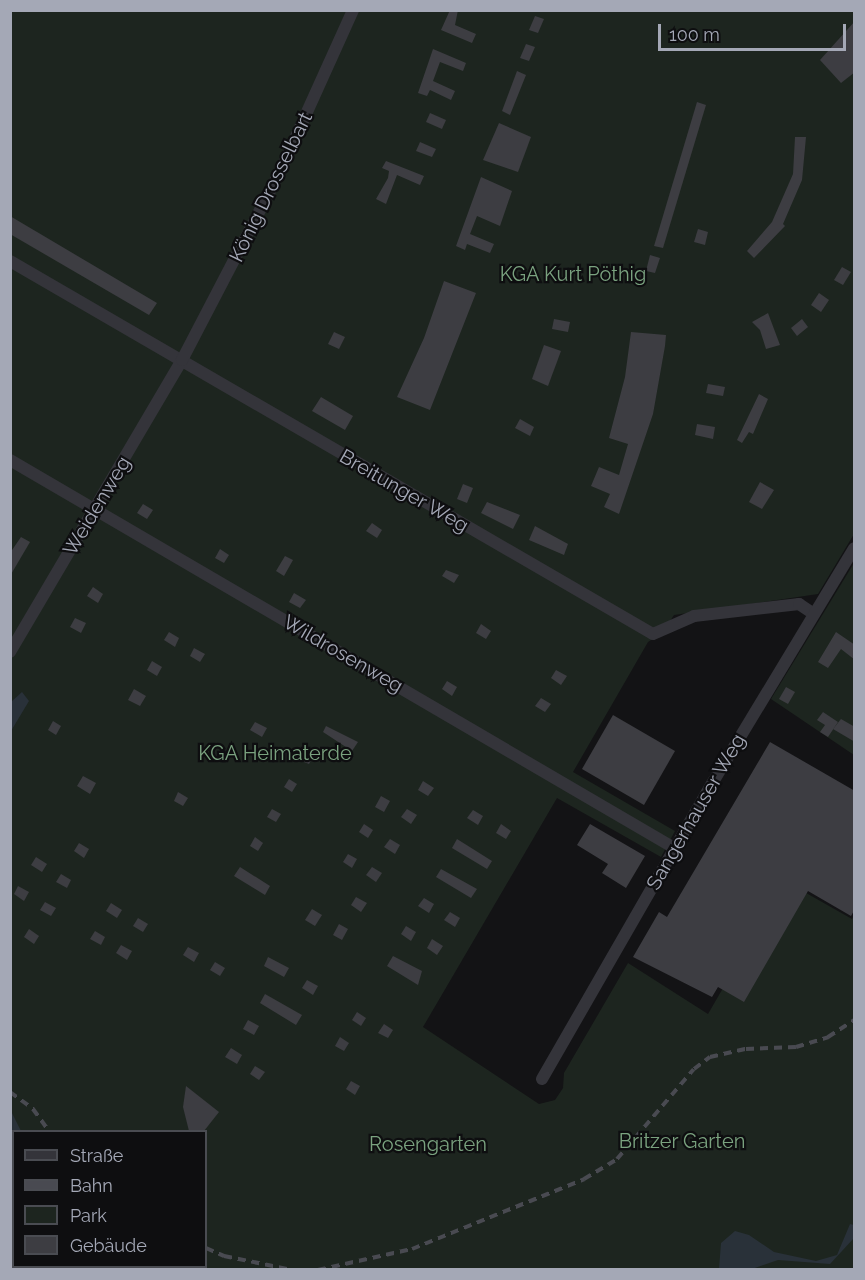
<!DOCTYPE html>
<meta charset="utf-8">
<style>
body{margin:0}
#map{position:relative;width:865px;height:1280px;overflow:hidden;background:#131315;font-family:Raleway,sans-serif}
div>[style]{position:absolute}
[style*='--x']{left:calc(var(--x)*1px);top:calc(var(--y)*1px);width:calc(var(--w)*1px);rotate:calc(var(--a)*1deg)}
.green>*{inset:0;background:#1d251f}
.water>*{inset:0;background:#293139}
.building>*{inset:0;background:#3d3d42}
.minor>*{height:12px;margin:-6px;padding:0 6px;transform-origin:6px;border-radius:6px;background:#34343a}
.rail>*{height:4px;margin-top:-2px;transform-origin:0;background:repeating-linear-gradient(90deg,#494a51 0 8px,transparent 0 14px)}
span{translate:-50% -50%;white-space:nowrap;text-align:center;line-height:1.15;-webkit-text-stroke:4.5px #0e0e10;paint-order:stroke}
.street-label{font-size:20px;color:#a4a8b6}
.park-label{font-size:20px;color:#7aa27f}
.frame{position:absolute;inset:0;border:12px solid #a4a8b6;pointer-events:none}
.legend{position:absolute;left:12px;top:1130px;width:195px;height:138px;box-sizing:border-box;background:#0e0e10;border:2px solid #4a4c52;margin:0;padding:8px 10px;list-style:none;font-size:18px;color:#a4a8b6}
.legend li{display:flex;align-items:center;gap:12px;height:30px}
.legend b{width:30px;border:2px solid #4a4c52}
.scale{position:absolute;left:658px;top:24px;width:188px;height:27px;box-sizing:border-box;border:3px solid #a4a8b6;border-top:0;padding-left:8px;font-size:18px;line-height:21px;white-space:nowrap;color:#a4a8b6;-webkit-text-stroke:4px #0e0e10;paint-order:stroke}
</style>
<div id="map">
<div class="green">
<i style="clip-path:polygon(evenodd,10px 11px,854px 11px,854px 534px,818px 594px,674px 615px,662px 633px,648px 642px,573px 772px,675px 831px,661px 857px,557px 798px,423px 1027px,539px 1104px,555px 1100px,563px 1088px,564px 1073px,628px 963px,708px 1014px,785px 881px,852px 919px,854px 915px,854px 1269px,11px 1269px,10px 11px,14px 1132px,206px 1132px,206px 1266px,14px 1266px,14px 1132px)"></i>
<i style="clip-path:polygon(854px 563px,854px 755px,771px 699px)"></i>
</div>
<div class="water">
<i style="clip-path:polygon(22px 692px,29px 701px,11px 731px,11px 702px)"></i>
<i style="clip-path:polygon(11px 1111px,21px 1131px,14px 1132px,11px 1144px)"></i>
<i style="clip-path:polygon(11px 1169px,14px 1266px,143px 1269px,11px 1269px)"></i>
<i style="clip-path:polygon(850px 1224px,854px 1225px,854px 1238px,830px 1264px,778px 1260px,752px 1269px,719px 1269px,721px 1243px,735px 1231px,749px 1235px,774px 1252px,816px 1261px,837px 1255px)"></i>
</div>
<div class="building">
<i style="clip-path:polygon(450px 10px,458px 10px,455px 25px,476px 34px,472px 43px,441px 30px)"></i>
<i style="clip-path:polygon(535px 16px,544px 19px,538px 33px,529px 30px)"></i>
<i style="clip-path:polygon(855px 21px,855px 72px,841px 83px,820px 60px)"></i>
<i style="clip-path:polygon(526px 44px,535px 47px,529px 61px,520px 58px)"></i>
<i style="clip-path:polygon(433px 49px,466px 63px,463px 71px,440px 62px,433px 81px,455px 91px,451px 100px,430px 90px,427px 96px,418px 93px)"></i>
<i style="clip-path:polygon(517px 71px,526px 75px,510px 115px,502px 111px)"></i>
<i style="clip-path:polygon(697px 102px,706px 105px,663px 248px,654px 246px)"></i>
<i style="clip-path:polygon(430px 113px,446px 120px,442px 129px,426px 122px)"></i>
<i style="clip-path:polygon(499px 123px,531px 137px,518px 172px,483px 160px)"></i>
<i style="clip-path:polygon(795px 137px,806px 137px,802px 180px,783px 224px,785px 226px,754px 258px,747px 251px,772px 222px,793px 174px)"></i>
<i style="clip-path:polygon(420px 142px,436px 149px,432px 157px,416px 151px)"></i>
<i style="clip-path:polygon(386px 161px,424px 176px,420px 185px,397px 175px,386px 204px,376px 199px,388px 178px,389px 171px,382px 168px)"></i>
<i style="clip-path:polygon(481px 177px,512px 191px,500px 226px,477px 216px,470px 234px,494px 244px,490px 253px,467px 244px,465px 250px,456px 246px)"></i>
<i style="clip-path:polygon(10px 216px,157px 303px,149px 315px,10px 234px)"></i>
<i style="clip-path:polygon(698px 229px,708px 232px,705px 245px,694px 242px)"></i>
<i style="clip-path:polygon(650px 255px,660px 258px,655px 273px,646px 271px)"></i>
<i style="clip-path:polygon(842px 267px,851px 272px,843px 285px,834px 280px)"></i>
<i style="clip-path:polygon(444px 281px,476px 293px,430px 410px,397px 397px,424px 338px)"></i>
<i style="clip-path:polygon(819px 293px,829px 300px,821px 312px,811px 305px)"></i>
<i style="clip-path:polygon(768px 313px,780px 345px,766px 349px,760px 330px,752px 322px)"></i>
<i style="clip-path:polygon(554px 319px,570px 322px,568px 332px,552px 329px)"></i>
<i style="clip-path:polygon(802px 319px,808px 327px,797px 336px,791px 328px)"></i>
<i style="clip-path:polygon(334px 332px,345px 337px,339px 349px,328px 344px)"></i>
<i style="clip-path:polygon(631px 332px,666px 335px,665px 346px,653px 414px,619px 514px,604px 507px,610px 494px,591px 486px,599px 467px,619px 475px,628px 444px,609px 438px,625px 377px)"></i>
<i style="clip-path:polygon(544px 345px,561px 351px,548px 386px,532px 379px)"></i>
<i style="clip-path:polygon(708px 384px,725px 387px,723px 396px,706px 393px)"></i>
<i style="clip-path:polygon(759px 394px,768px 399px,753px 434px,749px 432px,742px 443px,737px 440px)"></i>
<i style="clip-path:polygon(321px 397px,353px 416px,345px 430px,312px 411px)"></i>
<i style="clip-path:polygon(520px 419px,534px 427px,530px 436px,515px 428px)"></i>
<i style="clip-path:polygon(697px 424px,715px 427px,713px 439px,695px 435px)"></i>
<i style="clip-path:polygon(760px 482px,774px 490px,762px 509px,749px 502px)"></i>
<i style="clip-path:polygon(463px 484px,473px 488px,467px 503px,457px 499px)"></i>
<i style="clip-path:polygon(487px 502px,520px 515px,513px 529px,481px 513px)"></i>
<i style="clip-path:polygon(143px 504px,153px 510px,147px 519px,137px 513px)"></i>
<i style="clip-path:polygon(372px 523px,382px 530px,377px 538px,366px 531px)"></i>
<i style="clip-path:polygon(535px 526px,568px 544px,564px 555px,529px 540px)"></i>
<i style="clip-path:polygon(21px 537px,30px 542px,10px 576px,10px 553px)"></i>
<i style="clip-path:polygon(220px 549px,229px 555px,224px 563px,215px 558px)"></i>
<i style="clip-path:polygon(285px 556px,293px 560px,284px 576px,276px 571px)"></i>
<i style="clip-path:polygon(446px 570px,459px 575px,454px 583px,442px 576px)"></i>
<i style="clip-path:polygon(93px 587px,103px 594px,98px 603px,87px 596px)"></i>
<i style="clip-path:polygon(294px 593px,306px 600px,300px 608px,289px 602px)"></i>
<i style="clip-path:polygon(75px 618px,86px 623px,81px 633px,70px 627px)"></i>
<i style="clip-path:polygon(481px 624px,491px 631px,486px 639px,476px 633px)"></i>
<i style="clip-path:polygon(169px 632px,179px 638px,175px 647px,164px 640px)"></i>
<i style="clip-path:polygon(836px 632px,855px 645px,855px 660px,841px 649px,828px 668px,818px 662px)"></i>
<i style="clip-path:polygon(194px 648px,205px 654px,200px 662px,190px 656px)"></i>
<i style="clip-path:polygon(152px 661px,162px 667px,157px 676px,147px 670px)"></i>
<i style="clip-path:polygon(556px 670px,567px 676px,561px 685px,551px 678px)"></i>
<i style="clip-path:polygon(447px 681px,457px 687px,452px 696px,442px 689px)"></i>
<i style="clip-path:polygon(786px 687px,795px 692px,788px 704px,779px 699px)"></i>
<i style="clip-path:polygon(134px 689px,146px 696px,140px 706px,128px 700px)"></i>
<i style="clip-path:polygon(541px 698px,551px 704px,545px 712px,535px 706px)"></i>
<i style="clip-path:polygon(823px 712px,838px 722px,828px 737px,820px 732px,825px 725px,817px 720px)"></i>
<i style="clip-path:polygon(613px 715px,675px 751px,644px 805px,582px 769px)"></i>
<i style="clip-path:polygon(841px 719px,855px 727px,855px 742px,833px 729px)"></i>
<i style="clip-path:polygon(53px 721px,61px 726px,56px 735px,48px 730px)"></i>
<i style="clip-path:polygon(255px 722px,267px 728px,262px 737px,250px 730px)"></i>
<i style="clip-path:polygon(326px 726px,358px 742px,352px 751px,323px 732px)"></i>
<i style="clip-path:polygon(770px 742px,855px 791px,855px 909px,851px 916px,808px 891px,744px 1002px,718px 987px,712px 997px,633px 957px,659px 912px,667px 917px)"></i>
<i style="clip-path:polygon(304px 752px,313px 757px,309px 764px,299px 760px)"></i>
<i style="clip-path:polygon(83px 776px,96px 783px,90px 794px,77px 786px)"></i>
<i style="clip-path:polygon(289px 779px,297px 784px,292px 792px,284px 787px)"></i>
<i style="clip-path:polygon(423px 781px,434px 788px,428px 796px,418px 790px)"></i>
<i style="clip-path:polygon(178px 792px,188px 798px,183px 806px,174px 801px)"></i>
<i style="clip-path:polygon(381px 796px,390px 801px,384px 812px,375px 807px)"></i>
<i style="clip-path:polygon(272px 809px,281px 814px,276px 822px,267px 817px)"></i>
<i style="clip-path:polygon(407px 809px,417px 815px,411px 824px,401px 817px)"></i>
<i style="clip-path:polygon(473px 810px,483px 816px,478px 825px,467px 818px)"></i>
<i style="clip-path:polygon(364px 824px,373px 830px,368px 838px,359px 832px)"></i>
<i style="clip-path:polygon(501px 824px,511px 831px,506px 839px,496px 833px)"></i>
<i style="clip-path:polygon(590px 824px,645px 856px,626px 888px,602px 873px,608px 864px,577px 845px)"></i>
<i style="clip-path:polygon(255px 837px,263px 843px,258px 851px,250px 846px)"></i>
<i style="clip-path:polygon(390px 839px,400px 845px,395px 854px,384px 847px)"></i>
<i style="clip-path:polygon(457px 839px,492px 861px,487px 869px,452px 848px)"></i>
<i style="clip-path:polygon(79px 843px,89px 849px,84px 858px,74px 851px)"></i>
<i style="clip-path:polygon(348px 854px,357px 859px,352px 868px,343px 862px)"></i>
<i style="clip-path:polygon(36px 857px,47px 864px,42px 872px,31px 865px)"></i>
<i style="clip-path:polygon(240px 867px,270px 886px,265px 895px,234px 876px)"></i>
<i style="clip-path:polygon(372px 867px,382px 873px,376px 882px,366px 875px)"></i>
<i style="clip-path:polygon(441px 869px,477px 889px,471px 898px,436px 877px)"></i>
<i style="clip-path:polygon(61px 874px,71px 880px,67px 888px,56px 882px)"></i>
<i style="clip-path:polygon(18px 886px,29px 892px,24px 901px,14px 894px)"></i>
<i style="clip-path:polygon(356px 897px,367px 903px,361px 912px,351px 905px)"></i>
<i style="clip-path:polygon(424px 898px,434px 904px,429px 913px,418px 906px)"></i>
<i style="clip-path:polygon(45px 902px,56px 908px,51px 916px,40px 910px)"></i>
<i style="clip-path:polygon(111px 903px,122px 910px,117px 918px,106px 911px)"></i>
<i style="clip-path:polygon(312px 909px,322px 915px,315px 926px,305px 920px)"></i>
<i style="clip-path:polygon(450px 912px,460px 918px,455px 927px,444px 920px)"></i>
<i style="clip-path:polygon(138px 918px,148px 924px,143px 932px,133px 926px)"></i>
<i style="clip-path:polygon(339px 924px,348px 929px,342px 940px,333px 935px)"></i>
<i style="clip-path:polygon(406px 926px,416px 932px,411px 941px,401px 934px)"></i>
<i style="clip-path:polygon(29px 929px,39px 936px,34px 944px,24px 937px)"></i>
<i style="clip-path:polygon(95px 931px,105px 937px,101px 945px,90px 939px)"></i>
<i style="clip-path:polygon(432px 939px,443px 946px,437px 955px,427px 948px)"></i>
<i style="clip-path:polygon(121px 945px,132px 951px,127px 960px,116px 953px)"></i>
<i style="clip-path:polygon(188px 947px,199px 953px,194px 962px,183px 955px)"></i>
<i style="clip-path:polygon(393px 956px,422px 971px,418px 985px,387px 966px)"></i>
<i style="clip-path:polygon(268px 957px,289px 968px,284px 977px,264px 966px)"></i>
<i style="clip-path:polygon(215px 962px,225px 968px,220px 976px,210px 970px)"></i>
<i style="clip-path:polygon(307px 980px,318px 986px,313px 995px,302px 988px)"></i>
<i style="clip-path:polygon(265px 994px,302px 1015px,296px 1025px,260px 1003px)"></i>
<i style="clip-path:polygon(357px 1012px,366px 1018px,361px 1026px,352px 1020px)"></i>
<i style="clip-path:polygon(248px 1020px,259px 1026px,254px 1035px,243px 1029px)"></i>
<i style="clip-path:polygon(384px 1024px,393px 1030px,388px 1038px,378px 1033px)"></i>
<i style="clip-path:polygon(340px 1037px,349px 1043px,344px 1051px,335px 1046px)"></i>
<i style="clip-path:polygon(231px 1048px,242px 1055px,237px 1064px,225px 1057px)"></i>
<i style="clip-path:polygon(255px 1066px,265px 1072px,259px 1080px,250px 1074px)"></i>
<i style="clip-path:polygon(351px 1081px,360px 1086px,355px 1095px,346px 1089px)"></i>
<i style="clip-path:polygon(186px 1086px,219px 1112px,204px 1131px,189px 1131px,183px 1107px)"></i>
</div>
<div class="minor">
<i style="--x:10;--y:261;--w:743;--a:30.12"></i>
<i style="--x:653;--y:634;--w:45;--a:-23.7"></i>
<i style="--x:694;--y:616;--w:106;--a:-6.5"></i>
<i style="--x:799;--y:604;--w:18;--a:34"></i>
<i style="--x:10;--y:460;--w:771;--a:30.29"></i>
<i style="--x:10;--y:652;--w:339;--a:-59.5"></i>
<i style="--x:182;--y:360;--w:210;--a:-62.5"></i>
<i style="--x:279;--y:174;--w:180;--a:-65.7"></i>
<i style="--x:542;--y:1079;--w:343;--a:-60.1"></i>
<i style="--x:713;--y:782;--w:273;--a:-58.9"></i>
</div>
<div class="rail">
<i style="--x:10;--y:1092;--w:29;--a:36"></i>
<i style="--x:33;--y:1109;--w:29;--a:54"></i>
<i style="--x:206;--y:1248;--w:20;--a:24"></i>
<i style="--x:224;--y:1256;--w:69;--a:11.6"></i>
<i style="--x:318;--y:1270;--w:96;--a:-12.6"></i>
<i style="--x:412;--y:1249;--w:186;--a:-22.1"></i>
<i style="--x:584;--y:1179;--w:39;--a:-31"></i>
<i style="--x:617;--y:1159;--w:118;--a:-49.5"></i>
<i style="--x:694;--y:1069;--w:20;--a:-37"></i>
<i style="--x:710;--y:1057;--w:37;--a:-13"></i>
<i style="--x:746;--y:1049;--w:50;--a:-2.3"></i>
<i style="--x:796;--y:1047;--w:34;--a:-17"></i>
<i style="--x:828;--y:1037;--w:31;--a:-33"></i>
</div>
<div class="street-label">
<span style="left:271px;top:187px;rotate:-64deg">König Drosselbart</span>
<span style="left:404px;top:491px;rotate:30deg">Breitunger Weg</span>
<span style="left:97px;top:506px;rotate:-59deg">Weidenweg</span>
<span style="left:343px;top:654px;rotate:30deg">Wildrosenweg</span>
<span style="left:696px;top:812px;rotate:-60deg">Sangerhauser Weg</span>
</div>
<div class="park-label">
<span style="left:573px;top:274px">KGA Kurt Pöthig</span>
<span style="left:275px;top:753px">KGA Heimaterde</span>
<span style="left:682px;top:1141px">Britzer Garten</span>
<span style="left:428px;top:1144px">Rosengarten</span>
</div>
<div class="frame"></div>
<ul class="legend">
<li><b style="height:8px;background:#34343a"></b>Straße</li>
<li><b style="height:8px;background:#494a51"></b>Bahn</li>
<li><b style="height:16px;background:#1d251f"></b>Park</li>
<li><b style="height:16px;background:#3d3d42"></b>Gebäude</li>
</ul>
<div class="scale">100 m</div>
</div>
